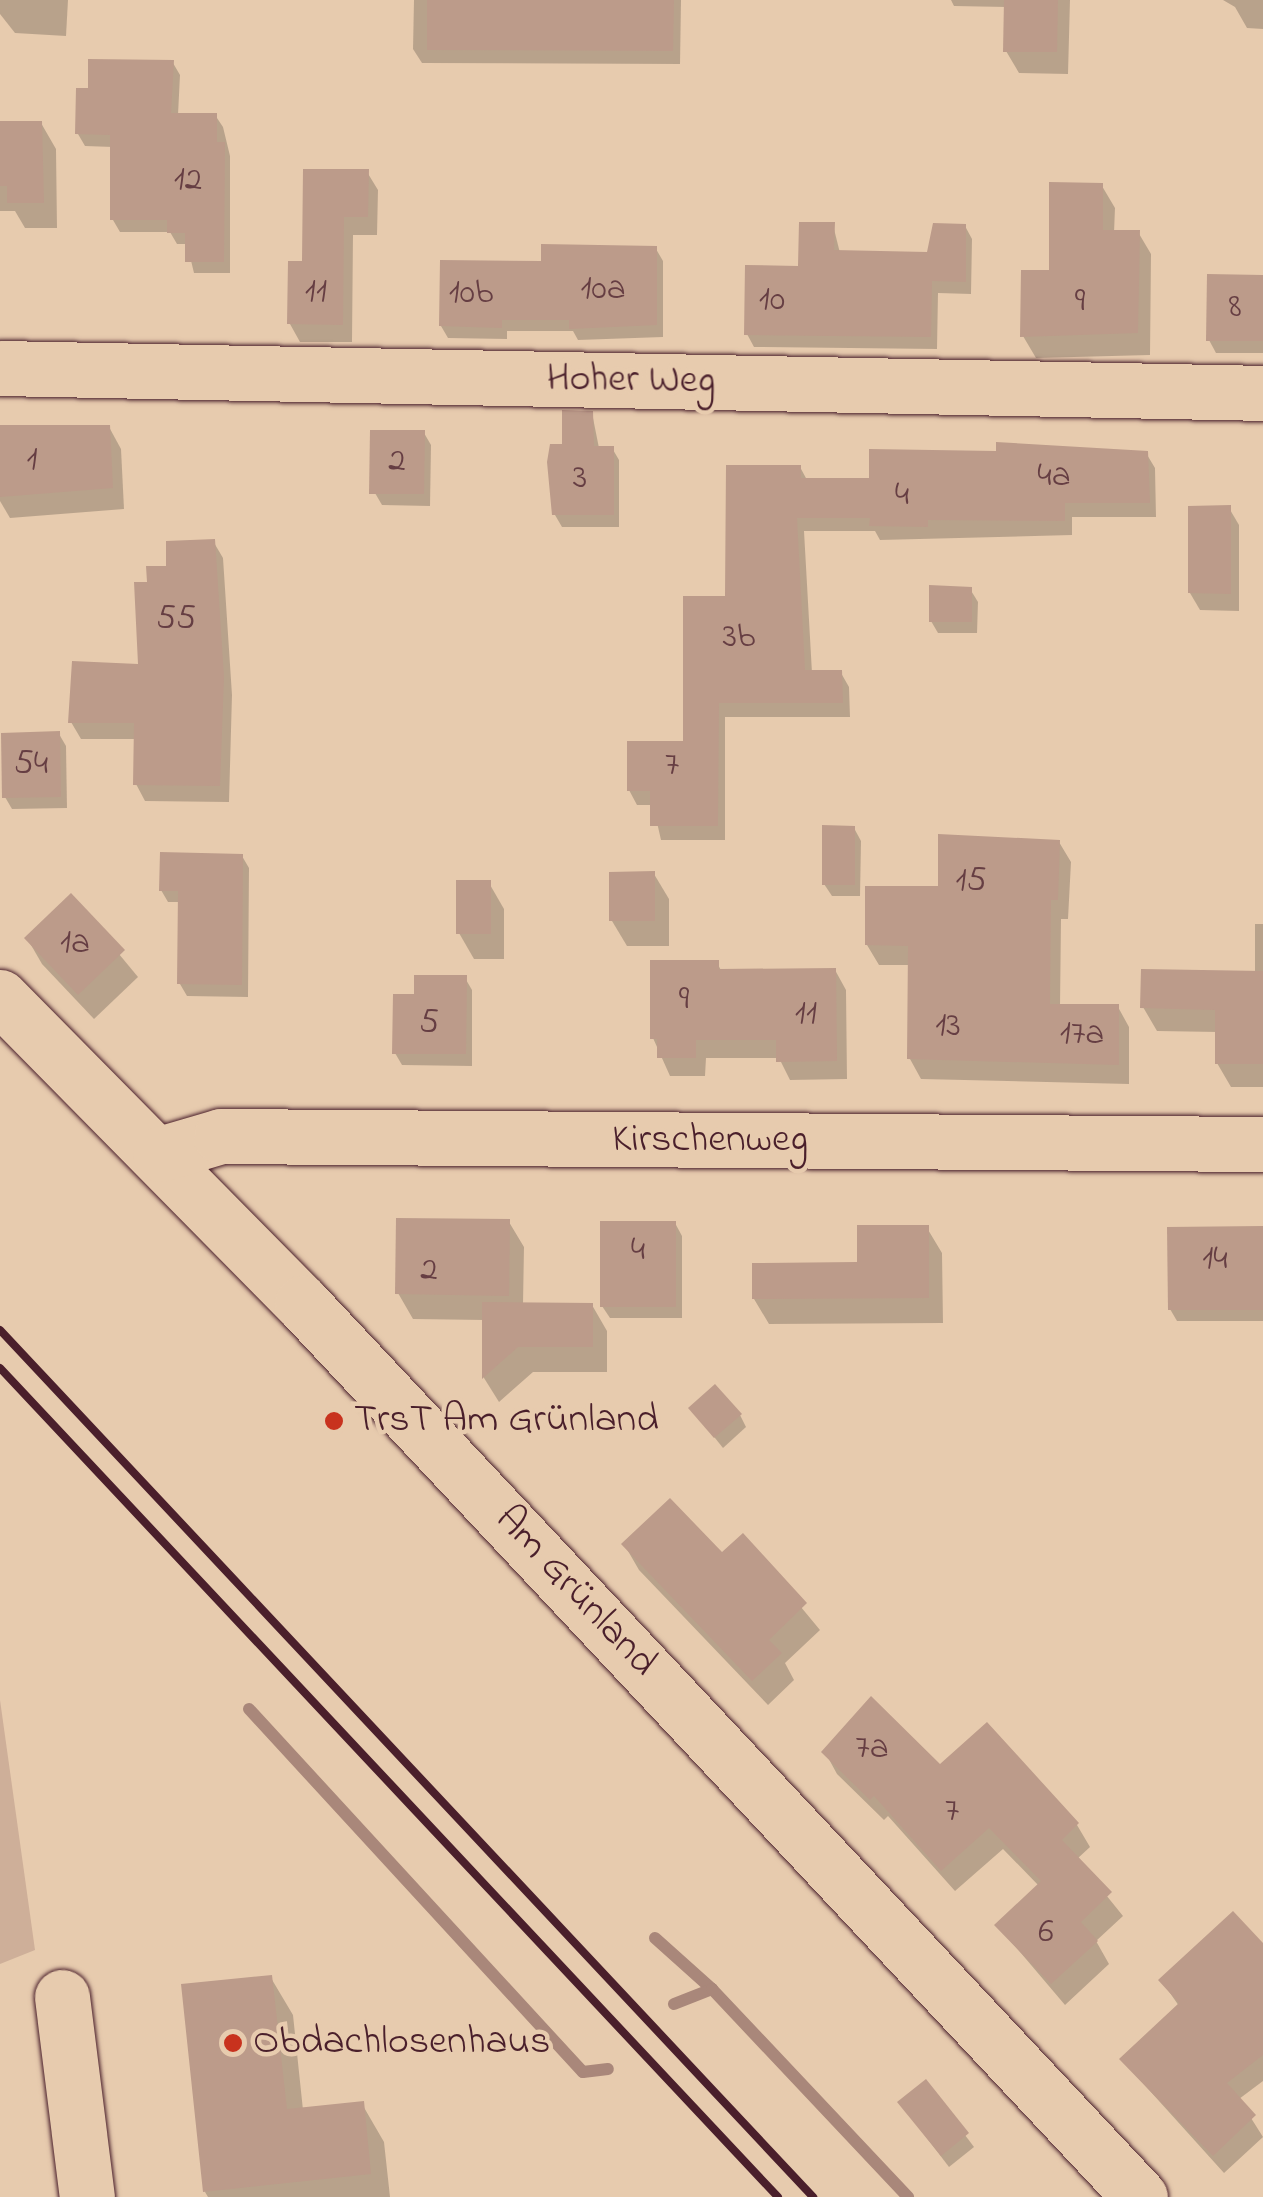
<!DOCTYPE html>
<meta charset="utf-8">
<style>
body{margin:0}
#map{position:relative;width:1263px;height:2197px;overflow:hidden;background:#e7cbae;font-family:"Indie Flower",sans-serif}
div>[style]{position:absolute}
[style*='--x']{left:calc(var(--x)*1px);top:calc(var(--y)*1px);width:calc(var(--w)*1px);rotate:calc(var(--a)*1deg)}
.green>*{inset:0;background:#ceaf99}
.shadow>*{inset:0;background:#0003}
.stream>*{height:12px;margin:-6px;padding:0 6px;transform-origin:6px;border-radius:6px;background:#a9877a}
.building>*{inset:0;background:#bc9b8a}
.roads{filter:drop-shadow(0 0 2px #4a1f2b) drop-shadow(0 0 2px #4a1f2b)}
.minor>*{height:55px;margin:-27.5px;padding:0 27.5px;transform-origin:27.5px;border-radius:27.5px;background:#e7cbae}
.rail>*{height:8px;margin:-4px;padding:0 4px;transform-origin:4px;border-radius:4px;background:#4a1f2b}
.dots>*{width:28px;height:28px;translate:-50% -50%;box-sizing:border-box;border:5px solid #e7cbae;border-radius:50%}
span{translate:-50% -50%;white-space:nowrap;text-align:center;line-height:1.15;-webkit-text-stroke:9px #e7cbae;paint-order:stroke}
.number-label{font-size:35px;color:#663e43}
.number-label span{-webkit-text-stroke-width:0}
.street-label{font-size:40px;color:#4a1f2b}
.poi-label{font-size:40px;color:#4a1f2b}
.left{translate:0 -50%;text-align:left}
</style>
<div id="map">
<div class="green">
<i style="clip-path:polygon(0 1700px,35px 1950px,0 1964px)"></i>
</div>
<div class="shadow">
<i style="clip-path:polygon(0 0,68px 0,66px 36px,15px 33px,0 14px)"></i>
<i style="clip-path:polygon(414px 0,681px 0,680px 64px,422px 63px,413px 49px)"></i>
<i style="clip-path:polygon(951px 0,1070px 0,1068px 74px,1019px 73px,1006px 51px,1006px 7px,954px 6px)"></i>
<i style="clip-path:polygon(1223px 0,1263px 0,1263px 29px,1247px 28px,1235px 7px)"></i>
<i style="clip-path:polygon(173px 63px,180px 75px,178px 115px,215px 115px,223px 127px,230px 156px,230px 273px,194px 273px,187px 244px,177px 244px,170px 232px,120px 232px,113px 220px,113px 147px,85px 146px,78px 134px,90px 90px)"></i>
<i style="clip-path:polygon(41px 123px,56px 149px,57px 228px,25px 228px,15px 211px,0 211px,0 124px)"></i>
<i style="clip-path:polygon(367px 172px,378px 190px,377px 235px,353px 235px,352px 342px,300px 342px,290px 324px,304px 263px)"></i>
<i style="clip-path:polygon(1102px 186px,1115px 208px,1114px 233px,1138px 232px,1151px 254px,1150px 355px,1036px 358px,1023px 336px)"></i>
<i style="clip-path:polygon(833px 225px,840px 253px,929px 255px,965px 226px,972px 239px,971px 294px,938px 293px,937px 349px,754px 347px,747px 334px)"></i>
<i style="clip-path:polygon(656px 249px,663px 261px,663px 337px,578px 340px,573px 331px,507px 331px,507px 339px,448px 338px,441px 326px,544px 264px)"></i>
<i style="clip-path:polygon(1263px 277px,1263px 353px,1216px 353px,1209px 340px)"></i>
<i style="clip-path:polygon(592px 413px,599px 448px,612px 448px,619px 460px,619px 527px,562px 527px,555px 515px)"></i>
<i style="clip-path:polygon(109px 427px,121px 449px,124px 509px,10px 518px,0 501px,0 428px)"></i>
<i style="clip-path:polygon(424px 433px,431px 445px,430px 506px,382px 505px,375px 493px)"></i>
<i style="clip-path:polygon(1146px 453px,1155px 468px,1156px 517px,1072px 517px,1072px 535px,880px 540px,875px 531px,804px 531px,812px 673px,841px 673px,849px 687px,850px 717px,725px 717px,725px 840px,661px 840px,653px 805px,637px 805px,629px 790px,685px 743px,727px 599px,800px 467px,807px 480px,871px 480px)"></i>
<i style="clip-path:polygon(1229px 508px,1239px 525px,1239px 611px,1200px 610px,1190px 593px)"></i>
<i style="clip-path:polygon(213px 541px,223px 558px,232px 695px,229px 802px,145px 801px,136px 784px,136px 739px,81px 739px,71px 722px,140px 666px,149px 584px)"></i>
<i style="clip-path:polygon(970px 589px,978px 602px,977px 633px,938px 633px,931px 621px)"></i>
<i style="clip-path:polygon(59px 734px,66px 746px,67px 808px,12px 809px,5px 797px)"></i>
<i style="clip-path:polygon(854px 828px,861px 841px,860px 896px,832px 896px,824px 884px)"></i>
<i style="clip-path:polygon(1059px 842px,1071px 862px,1068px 919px,1061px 919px,1060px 1007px,1118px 1007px,1129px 1027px,1129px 1084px,921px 1079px,910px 1059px,911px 965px,879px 965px,867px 945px,940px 889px)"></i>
<i style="clip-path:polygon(242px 856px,249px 868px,248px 997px,187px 996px,180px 984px,181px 902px,168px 902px,161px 890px)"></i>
<i style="clip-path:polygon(654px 874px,669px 899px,669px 946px,627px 946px,612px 921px)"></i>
<i style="clip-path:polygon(489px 883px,504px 909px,504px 959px,474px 959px,459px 933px)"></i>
<i style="clip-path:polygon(71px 896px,138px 977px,94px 1019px,42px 964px,27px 938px)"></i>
<i style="clip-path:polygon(1255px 924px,1263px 924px,1263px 1087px,1231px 1087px,1217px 1063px,1218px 1032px,1157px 1031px,1143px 1007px,1255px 973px)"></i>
<i style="clip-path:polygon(717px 963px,722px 972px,835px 970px,846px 990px,847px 1079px,790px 1080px,779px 1058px,706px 1058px,705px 1076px,670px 1076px,653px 1038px)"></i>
<i style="clip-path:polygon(465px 978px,472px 990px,472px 1066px,402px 1065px,395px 1053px,417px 996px)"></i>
<i style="clip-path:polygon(509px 1222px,524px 1247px,523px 1305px,592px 1305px,607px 1331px,607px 1372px,533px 1372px,499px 1402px,484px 1378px,484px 1320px,413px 1319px,398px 1293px)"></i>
<i style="clip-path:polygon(675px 1223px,682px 1236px,682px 1318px,610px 1318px,602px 1306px)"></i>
<i style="clip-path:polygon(927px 1228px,942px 1253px,943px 1323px,769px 1324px,754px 1299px,860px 1265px)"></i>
<i style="clip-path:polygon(1263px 1228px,1263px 1321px,1177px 1321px,1170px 1309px)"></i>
<i style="clip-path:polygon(691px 1408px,740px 1415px,746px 1427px,723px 1448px)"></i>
<i style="clip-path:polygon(743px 1537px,820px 1630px,785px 1663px,794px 1680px,768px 1705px,639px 1570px,624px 1544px,721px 1555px)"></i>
<i style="clip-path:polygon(825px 1752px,940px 1767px,1077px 1825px,1090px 1847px,1077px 1859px,1123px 1916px,1096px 1941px,1109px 1964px,1065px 2005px,997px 1925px,1039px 1886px,1003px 1849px,955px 1891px,888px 1816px,884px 1820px,837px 1774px)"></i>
<i style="clip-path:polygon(1263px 1947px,1263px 2081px,1239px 2099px,1263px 2137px,1224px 2173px,1122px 2060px,1179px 2006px,1161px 1980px)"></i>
<i style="clip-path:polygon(271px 1978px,293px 2015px,303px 2110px,362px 2104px,384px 2142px,390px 2197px,208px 2197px,205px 2192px)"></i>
<i style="clip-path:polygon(925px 2082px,974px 2147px,949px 2167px,900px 2103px)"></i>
</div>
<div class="stream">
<i style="--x:249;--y:1709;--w:493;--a:47.4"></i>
<i style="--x:583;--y:2072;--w:25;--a:-7"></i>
<i style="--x:655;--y:1938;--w:76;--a:41.8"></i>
<i style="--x:674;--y:2004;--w:41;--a:-21.5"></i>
<i style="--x:712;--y:1989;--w:286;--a:46.7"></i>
</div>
<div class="building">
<i style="clip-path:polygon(427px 0,674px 0,673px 51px,427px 50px)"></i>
<i style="clip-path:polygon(1004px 0,1058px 0,1057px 52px,1003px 52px)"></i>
<i style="clip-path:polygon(88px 59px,174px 60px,171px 113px,217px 113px,217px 142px,225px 142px,224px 262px,185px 262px,185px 233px,167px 233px,167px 220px,110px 220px,110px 135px,75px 134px,76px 88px,88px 88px)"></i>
<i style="clip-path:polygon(0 121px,42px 121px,44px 203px,7px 203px,7px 186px,0 186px)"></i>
<i style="clip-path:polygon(303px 169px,369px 169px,368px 217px,344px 217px,343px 325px,287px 324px,288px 261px,302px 261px)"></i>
<i style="clip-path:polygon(1049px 182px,1103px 183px,1103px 230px,1140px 230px,1138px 333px,1020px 337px,1021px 270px,1049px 270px)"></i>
<i style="clip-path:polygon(799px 222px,835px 222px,834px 250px,927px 252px,933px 223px,966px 224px,966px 282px,932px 281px,931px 337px,744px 335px,745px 265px,798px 266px)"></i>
<i style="clip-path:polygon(541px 244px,657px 246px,657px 325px,569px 329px,569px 320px,502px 320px,502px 328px,439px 326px,440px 260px,541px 261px)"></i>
<i style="clip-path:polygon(1207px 274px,1263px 275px,1263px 341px,1206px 341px)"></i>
<i style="clip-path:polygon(562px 410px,593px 411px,594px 446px,614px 446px,614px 515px,552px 515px,547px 462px,550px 444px,562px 444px)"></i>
<i style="clip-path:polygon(0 425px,110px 425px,113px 488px,0 497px)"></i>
<i style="clip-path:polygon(370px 430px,425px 430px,424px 494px,369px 494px)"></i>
<i style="clip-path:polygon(996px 442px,1148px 451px,1150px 503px,1065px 503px,1065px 521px,928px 520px,928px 527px,869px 526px,870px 518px,797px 518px,805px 670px,842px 670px,843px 703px,719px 703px,718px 826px,650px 826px,650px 791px,627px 791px,627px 741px,683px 741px,683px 596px,725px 596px,726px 465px,801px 465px,801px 478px,869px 478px,869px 449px,996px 451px)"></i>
<i style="clip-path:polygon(1231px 505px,1231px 594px,1188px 593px,1188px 506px)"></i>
<i style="clip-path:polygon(215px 539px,224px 677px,220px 786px,133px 785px,134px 723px,68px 723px,72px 661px,138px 664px,134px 582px,147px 582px,146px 566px,166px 566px,166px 541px)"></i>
<i style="clip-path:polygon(929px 585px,972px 587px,972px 622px,929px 622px)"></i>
<i style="clip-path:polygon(60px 731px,61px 797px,2px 798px,1px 733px)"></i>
<i style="clip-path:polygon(822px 825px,855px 826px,855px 885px,822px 885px)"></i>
<i style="clip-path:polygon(938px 834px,1060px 840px,1058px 900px,1051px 900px,1050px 1004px,1119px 1004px,1119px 1065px,907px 1059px,908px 946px,865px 945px,865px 886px,938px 886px)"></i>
<i style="clip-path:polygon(160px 852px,243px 854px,242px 985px,177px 984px,178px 891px,159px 891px)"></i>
<i style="clip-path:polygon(655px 871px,655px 921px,609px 921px,609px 872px)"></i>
<i style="clip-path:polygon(456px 880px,491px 880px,491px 934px,456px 934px)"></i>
<i style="clip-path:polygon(71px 893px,125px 950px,78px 995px,24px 938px)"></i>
<i style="clip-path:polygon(650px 960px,719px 960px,719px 969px,836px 968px,837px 1061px,776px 1062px,776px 1040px,696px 1040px,696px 1058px,657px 1058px,657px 1039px,650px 1039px)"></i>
<i style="clip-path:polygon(1141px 969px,1263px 971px,1263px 1064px,1215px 1064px,1215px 1010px,1140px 1008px)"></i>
<i style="clip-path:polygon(414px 975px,467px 975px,466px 1054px,392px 1054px,393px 994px,414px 994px)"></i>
<i style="clip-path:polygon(396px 1218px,510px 1219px,509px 1296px,395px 1294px)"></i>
<i style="clip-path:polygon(600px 1221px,676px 1221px,676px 1307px,600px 1307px)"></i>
<i style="clip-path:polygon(857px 1225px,929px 1225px,929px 1298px,752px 1299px,752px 1263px,857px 1262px)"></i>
<i style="clip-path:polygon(1263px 1226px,1263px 1310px,1168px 1310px,1167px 1227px)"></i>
<i style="clip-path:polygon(482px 1302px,593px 1303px,593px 1347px,518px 1347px,482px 1379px)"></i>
<i style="clip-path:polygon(715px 1384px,742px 1414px,714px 1438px,688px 1408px)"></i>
<i style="clip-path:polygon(670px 1498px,722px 1552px,743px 1533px,807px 1603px,769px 1640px,782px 1653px,752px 1681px,621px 1544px)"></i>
<i style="clip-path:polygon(871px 1696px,940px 1764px,987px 1722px,1079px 1823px,1062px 1840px,1112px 1892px,1081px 1922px,1098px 1941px,1051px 1984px,994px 1925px,1041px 1881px,989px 1828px,941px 1871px,874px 1796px,870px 1800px,821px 1752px)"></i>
<i style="clip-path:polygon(1233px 1911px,1263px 1943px,1263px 2055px,1227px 2083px,1256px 2115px,1213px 2156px,1119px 2059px,1179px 2003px,1158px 1980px)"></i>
<i style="clip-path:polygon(272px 1975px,287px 2109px,364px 2101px,371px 2174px,203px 2192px,181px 1984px)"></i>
<i style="clip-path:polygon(926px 2079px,969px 2133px,941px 2156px,897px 2102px)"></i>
</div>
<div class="roads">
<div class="minor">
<i style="--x:0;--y:368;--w:1263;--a:1.13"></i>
<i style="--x:0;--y:997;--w:430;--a:45.4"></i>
<i style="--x:302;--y:1303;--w:1225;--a:46.85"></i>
<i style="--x:160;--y:1154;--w:64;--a:-16.4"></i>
<i style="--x:221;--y:1136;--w:1042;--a:0.44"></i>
<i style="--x:62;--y:1997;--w:202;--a:82.9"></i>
</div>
</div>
<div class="rail">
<i style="--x:0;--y:1330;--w:1189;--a:46.84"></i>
<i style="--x:0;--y:1368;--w:1137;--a:46.82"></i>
</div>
<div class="dots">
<i style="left:334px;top:1421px;background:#c8321e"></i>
<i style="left:233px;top:2043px;background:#c8321e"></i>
</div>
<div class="number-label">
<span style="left:188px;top:181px">12</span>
<span style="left:603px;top:290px">10a</span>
<span style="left:316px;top:293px">11</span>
<span style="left:471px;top:294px">10b</span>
<span style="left:772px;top:301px">10</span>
<span style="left:1080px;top:302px">9</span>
<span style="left:1235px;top:308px">8</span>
<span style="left:32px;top:461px">1</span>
<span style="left:397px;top:462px">2</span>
<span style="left:1054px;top:477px">4a</span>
<span style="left:580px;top:479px">3</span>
<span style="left:902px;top:496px">4</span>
<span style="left:176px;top:620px">55</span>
<span style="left:739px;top:638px">3b</span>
<span style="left:31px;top:765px">54</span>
<span style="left:672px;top:766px">7</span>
<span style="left:971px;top:882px">15</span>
<span style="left:75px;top:944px">1a</span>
<span style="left:684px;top:1000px">9</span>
<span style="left:806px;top:1015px">11</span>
<span style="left:429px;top:1024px">5</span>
<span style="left:948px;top:1027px">13</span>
<span style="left:1082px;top:1035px">17a</span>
<span style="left:638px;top:1251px">4</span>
<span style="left:1215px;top:1260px">14</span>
<span style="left:429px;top:1271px">2</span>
<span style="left:872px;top:1749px">7a</span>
<span style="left:952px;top:1812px">7</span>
<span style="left:1046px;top:1933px">6</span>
</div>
<div class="street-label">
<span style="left:631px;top:381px;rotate:1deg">Hoher Weg</span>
<span style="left:710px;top:1141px">Kirschenweg</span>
<span style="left:575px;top:1592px;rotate:47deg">Am Grünland</span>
</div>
<div class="poi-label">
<span class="left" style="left:354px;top:1421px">TrsT Am Grünland</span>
<span class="left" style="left:253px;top:2043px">Obdachlosenhaus</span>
</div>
</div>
